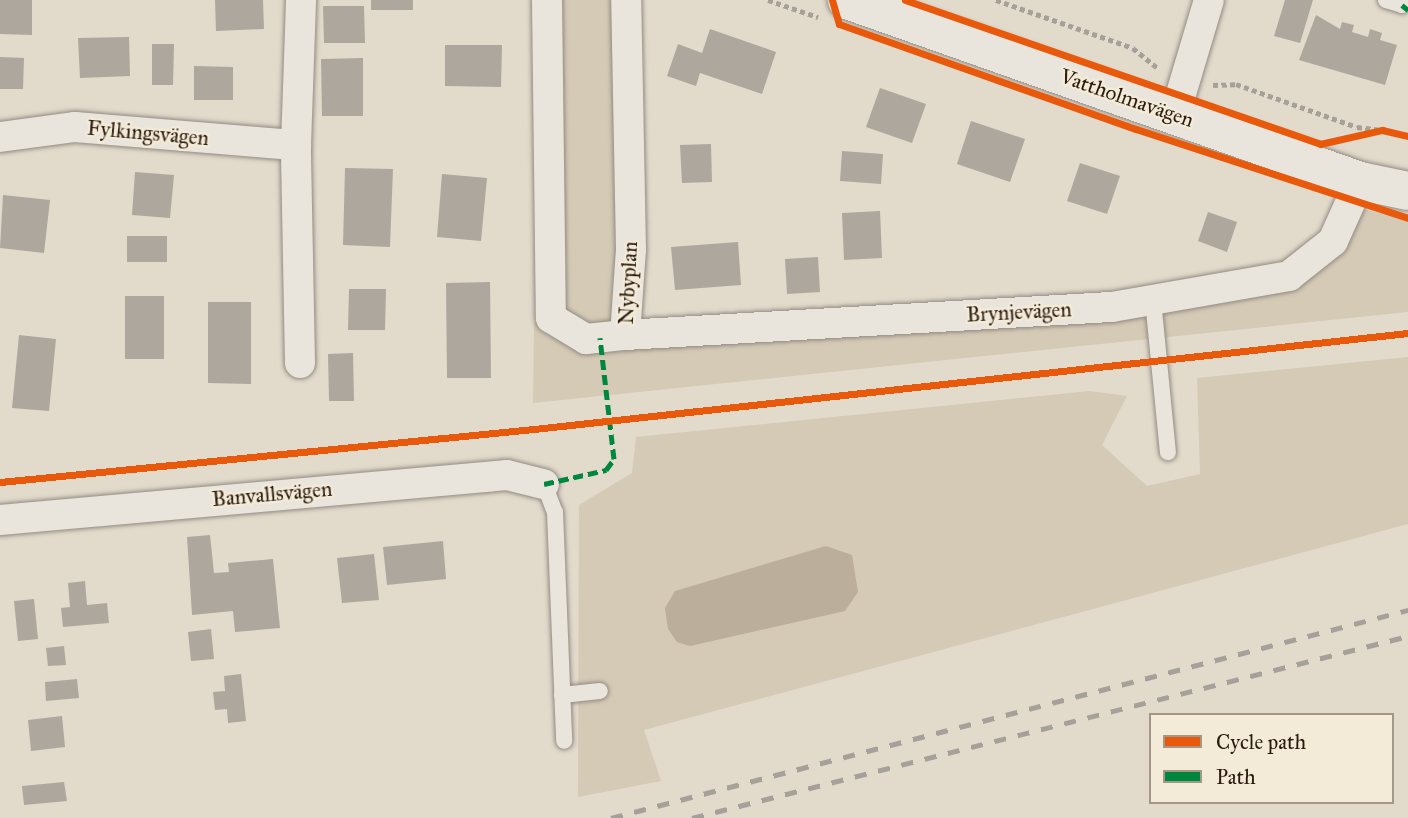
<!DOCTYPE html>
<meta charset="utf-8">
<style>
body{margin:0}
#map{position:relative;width:1408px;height:818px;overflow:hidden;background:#e2dacb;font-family:"IM FELL Great Primer",serif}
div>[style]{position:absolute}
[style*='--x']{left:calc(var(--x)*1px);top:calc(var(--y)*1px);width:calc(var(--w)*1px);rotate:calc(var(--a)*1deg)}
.green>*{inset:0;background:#d5cab5}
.water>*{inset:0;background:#bbae9a}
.building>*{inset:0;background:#aea79d}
.path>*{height:4.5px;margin-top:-2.25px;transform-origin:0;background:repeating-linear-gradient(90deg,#a5a099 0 5px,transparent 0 8.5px)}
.roads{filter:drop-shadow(0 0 2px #928b82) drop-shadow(0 0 2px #928b82)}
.lane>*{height:16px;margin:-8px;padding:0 8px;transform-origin:8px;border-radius:8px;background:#e9e5dd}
.street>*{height:30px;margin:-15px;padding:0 15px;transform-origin:15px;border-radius:15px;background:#e9e5dd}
.secondary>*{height:38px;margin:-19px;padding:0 19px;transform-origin:19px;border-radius:19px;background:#e9e5dd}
.rail>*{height:5px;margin-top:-2.5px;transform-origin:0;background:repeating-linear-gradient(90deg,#a5a099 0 12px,transparent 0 24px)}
.quiet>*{height:5px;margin-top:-2.5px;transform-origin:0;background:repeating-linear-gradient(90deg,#00873e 0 10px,transparent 0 15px)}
.cycleway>*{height:7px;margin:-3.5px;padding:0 3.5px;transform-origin:3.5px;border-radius:3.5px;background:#e8590c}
span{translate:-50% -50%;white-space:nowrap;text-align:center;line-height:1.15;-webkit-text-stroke:5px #f3ead7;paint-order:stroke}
.street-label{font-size:21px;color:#2a1a10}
.legend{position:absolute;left:1149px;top:713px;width:245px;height:91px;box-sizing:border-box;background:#f3ead7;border:2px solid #a39787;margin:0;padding:9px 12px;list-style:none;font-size:21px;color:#2a1a10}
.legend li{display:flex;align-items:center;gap:14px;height:35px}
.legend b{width:35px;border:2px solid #a39787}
</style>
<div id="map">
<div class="green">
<i style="clip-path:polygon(547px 0,626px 0,625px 335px,1289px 276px,1349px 206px,1408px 219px,1408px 312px,533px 403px,534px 323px,550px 318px)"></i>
<i style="clip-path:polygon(1408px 357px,1408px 524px,644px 730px,661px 781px,578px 797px,579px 505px,632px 473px,636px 437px,1089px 391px,1127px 396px,1102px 445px,1147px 486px,1200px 474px,1197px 378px)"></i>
</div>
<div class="water">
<i style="clip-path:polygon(826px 546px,852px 555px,858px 592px,845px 611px,690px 646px,677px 642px,668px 629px,665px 608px,675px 591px)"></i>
</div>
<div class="building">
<i style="clip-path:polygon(0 0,32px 0,32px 35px,0 34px)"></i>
<i style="clip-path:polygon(215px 0,263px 0,264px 29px,216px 31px)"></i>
<i style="clip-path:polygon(371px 0,413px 0,413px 10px,371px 10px)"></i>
<i style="clip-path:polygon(1285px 0,1313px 0,1300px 43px,1274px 36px)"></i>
<i style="clip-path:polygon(323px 6px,364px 6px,365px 43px,324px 43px)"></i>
<i style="clip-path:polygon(1316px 15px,1340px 29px,1342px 22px,1354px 25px,1352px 32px,1368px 37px,1370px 29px,1382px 33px,1380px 40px,1397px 45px,1385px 85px,1299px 60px)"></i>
<i style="clip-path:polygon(710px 29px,776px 52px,762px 94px,700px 73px,696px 86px,667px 76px,678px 44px,702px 53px)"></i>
<i style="clip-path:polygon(129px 37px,130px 76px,80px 78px,78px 38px)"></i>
<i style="clip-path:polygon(152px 44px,174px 44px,173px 85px,152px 85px)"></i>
<i style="clip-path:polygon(445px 45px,502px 45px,501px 87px,445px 86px)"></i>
<i style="clip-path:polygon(0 57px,24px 58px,23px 89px,0 89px)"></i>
<i style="clip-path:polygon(363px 58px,363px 116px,322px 116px,321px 59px)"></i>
<i style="clip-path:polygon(194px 66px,233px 67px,233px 100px,194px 100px)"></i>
<i style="clip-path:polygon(880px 88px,926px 104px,912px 143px,866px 127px)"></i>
<i style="clip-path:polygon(971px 121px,1025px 139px,1010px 182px,957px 164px)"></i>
<i style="clip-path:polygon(711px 144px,712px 182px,682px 183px,680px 145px)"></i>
<i style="clip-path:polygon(842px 151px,883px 154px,881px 184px,840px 181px)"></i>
<i style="clip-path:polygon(1080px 163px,1120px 176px,1107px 214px,1067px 201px)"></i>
<i style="clip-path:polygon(345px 168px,393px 169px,390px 247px,343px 245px)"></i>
<i style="clip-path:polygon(135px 172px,174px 175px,170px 218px,132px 215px)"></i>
<i style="clip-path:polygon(442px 174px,487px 178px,481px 241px,437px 237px)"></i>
<i style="clip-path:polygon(3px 195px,50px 200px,44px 253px,0 248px)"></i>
<i style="clip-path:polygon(880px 211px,882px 258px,844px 260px,842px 213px)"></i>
<i style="clip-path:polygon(1208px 212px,1237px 222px,1227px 252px,1198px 241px)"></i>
<i style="clip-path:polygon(127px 236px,167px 236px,167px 262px,127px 262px)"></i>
<i style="clip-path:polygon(738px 242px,741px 285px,675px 290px,671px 247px)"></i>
<i style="clip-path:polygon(818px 257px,820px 292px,787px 294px,785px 259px)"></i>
<i style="clip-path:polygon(490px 282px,491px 378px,447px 378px,446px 283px)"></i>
<i style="clip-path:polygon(349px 289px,386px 289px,385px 330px,348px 330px)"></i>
<i style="clip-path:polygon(125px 296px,164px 296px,164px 359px,125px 359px)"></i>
<i style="clip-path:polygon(208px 302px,251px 302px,251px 384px,208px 383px)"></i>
<i style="clip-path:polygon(19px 335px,56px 339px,49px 411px,12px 408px)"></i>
<i style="clip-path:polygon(353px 353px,354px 401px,329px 401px,328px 354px)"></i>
<i style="clip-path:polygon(210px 535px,214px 573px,229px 572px,228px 563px,273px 559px,280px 628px,235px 632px,233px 611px,192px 615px,187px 537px)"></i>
<i style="clip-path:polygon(443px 541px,446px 579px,387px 585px,383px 547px)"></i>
<i style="clip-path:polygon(374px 554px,379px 600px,342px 603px,337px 558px)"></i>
<i style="clip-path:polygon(85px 581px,87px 605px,107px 603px,109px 623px,63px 627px,61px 608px,70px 607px,68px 583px)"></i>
<i style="clip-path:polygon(34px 599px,38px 639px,18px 641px,14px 601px)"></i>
<i style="clip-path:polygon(211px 629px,214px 659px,191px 661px,188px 632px)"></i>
<i style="clip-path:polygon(64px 646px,66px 665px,48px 666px,46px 648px)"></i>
<i style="clip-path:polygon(241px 674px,246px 721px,228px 723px,227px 709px,215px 710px,213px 692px,225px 691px,224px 676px)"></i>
<i style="clip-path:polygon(77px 679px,79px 698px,46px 701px,45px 682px)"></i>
<i style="clip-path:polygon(62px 716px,65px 747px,31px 751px,28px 720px)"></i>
<i style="clip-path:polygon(64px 782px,67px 801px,24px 805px,22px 786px)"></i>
</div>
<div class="path">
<i style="--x:768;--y:0;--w:53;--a:18.8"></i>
<i style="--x:996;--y:0;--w:145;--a:19.3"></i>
<i style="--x:1133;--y:48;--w:32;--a:39"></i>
<i style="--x:1213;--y:85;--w:23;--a:-2"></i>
<i style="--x:1236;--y:84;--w:128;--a:19.6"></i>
<i style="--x:1357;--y:127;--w:25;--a:7"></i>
</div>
<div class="roads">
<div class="lane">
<i style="--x:1386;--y:0;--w:17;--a:17"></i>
<i style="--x:1402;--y:5;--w:5;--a:-68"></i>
<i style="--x:1153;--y:300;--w:153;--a:84.4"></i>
<i style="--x:544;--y:484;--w:30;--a:69"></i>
<i style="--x:555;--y:512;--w:229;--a:87.7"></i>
<i style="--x:562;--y:695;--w:38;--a:-6"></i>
</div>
<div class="street">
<i style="--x:547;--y:0;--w:318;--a:89.3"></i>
<i style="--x:551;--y:318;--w:41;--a:31"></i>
<i style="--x:586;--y:339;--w:39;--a:-6"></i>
<i style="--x:625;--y:335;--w:85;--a:-86"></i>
<i style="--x:631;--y:250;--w:250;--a:-91.1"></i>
<i style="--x:1175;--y:114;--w:119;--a:-73.4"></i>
<i style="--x:0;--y:137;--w:76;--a:-7.6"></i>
<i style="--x:75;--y:127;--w:222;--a:4.7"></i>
<i style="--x:625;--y:335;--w:488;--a:-3.3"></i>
<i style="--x:1112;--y:307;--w:180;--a:-9.9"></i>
<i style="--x:1289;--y:276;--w:56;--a:-38.5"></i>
<i style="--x:1333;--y:241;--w:66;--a:-65.8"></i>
<i style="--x:300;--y:363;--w:218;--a:-91.1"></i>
<i style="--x:296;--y:145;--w:145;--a:-88"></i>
<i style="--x:0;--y:520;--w:509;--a:-5.07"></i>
<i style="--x:507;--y:475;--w:38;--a:14"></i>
</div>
<div class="secondary">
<i style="--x:847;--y:0;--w:544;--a:19.43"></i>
<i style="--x:1360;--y:181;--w:49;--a:11.8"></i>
</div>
</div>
<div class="rail">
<i style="--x:611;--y:818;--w:824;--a:-14.63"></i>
<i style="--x:692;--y:818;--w:739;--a:-14.26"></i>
</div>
<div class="quiet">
<i style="--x:1402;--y:5;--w:8;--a:40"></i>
<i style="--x:544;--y:484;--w:64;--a:-12.7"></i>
<i style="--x:606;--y:470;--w:14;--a:-54"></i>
<i style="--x:614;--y:459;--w:122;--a:-96.6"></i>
</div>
<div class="cycleway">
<i style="--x:832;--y:0;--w:25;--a:74"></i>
<i style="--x:839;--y:24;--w:315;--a:19.5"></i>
<i style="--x:1136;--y:129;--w:286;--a:18.1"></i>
<i style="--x:905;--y:0;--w:439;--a:19.1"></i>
<i style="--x:1320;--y:144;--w:64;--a:-12.7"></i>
<i style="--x:1382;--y:130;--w:27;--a:13"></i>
<i style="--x:0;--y:482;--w:537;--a:-5.67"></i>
<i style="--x:534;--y:429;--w:879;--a:-6.27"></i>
</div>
<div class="street-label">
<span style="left:1127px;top:98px;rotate:19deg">Vattholmavägen</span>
<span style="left:148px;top:133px;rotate:5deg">Fylkingsvägen</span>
<span style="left:628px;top:283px;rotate:-87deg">Nybyplan</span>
<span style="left:1019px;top:312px;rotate:-3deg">Brynjevägen</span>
<span style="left:272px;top:494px;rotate:-5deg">Banvallsvägen</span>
</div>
<ul class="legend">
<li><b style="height:9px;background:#e8590c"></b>Cycle path</li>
<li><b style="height:9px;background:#00873e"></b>Path</li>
</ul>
</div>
